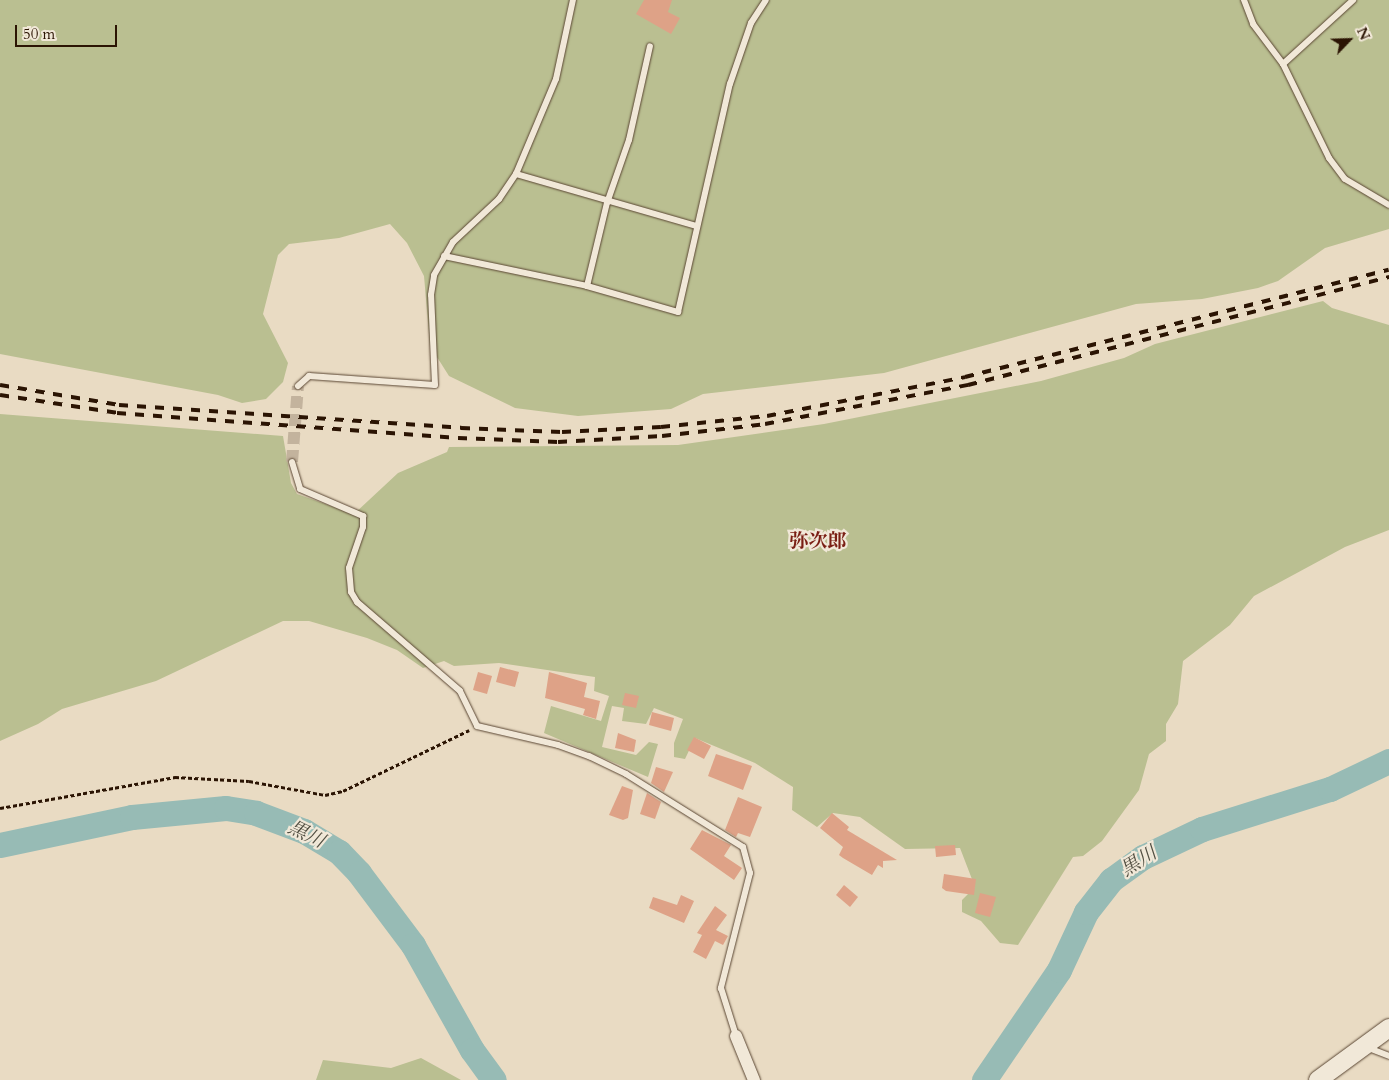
<!DOCTYPE html>
<meta charset="utf-8">
<style>
body{margin:0}
#map{position:relative;width:1389px;height:1080px;overflow:hidden;background:#e9dbc3;font-family:Cardo,"Noto Serif JP",serif}
div>[style]{position:absolute}
[style*='--x']{left:calc(var(--x)*1px);top:calc(var(--y)*1px);width:calc(var(--w)*1px);rotate:calc(var(--a)*1deg)}
.green>*{inset:0;background:#babf91}
.river>*{height:25px;margin:-12.5px;padding:0 12.5px;transform-origin:12.5px;border-radius:12.5px;background:#97bbb5}
.building>*{inset:0;background:#dea287}
.street-tunnel>*{height:12px;margin-top:-6px;transform-origin:0;background:repeating-linear-gradient(90deg,#c3b39d 0 12px,transparent 0 18px)}
.path>*{height:2.5px;margin-top:-1.25px;transform-origin:0;background:repeating-linear-gradient(90deg,#2b1403 0 4px,transparent 0 6.5px)}
.roads{filter:drop-shadow(0 0 1px #5a4633) drop-shadow(0 0 1px #5a4633)}
.lane>*{height:6px;margin:-3px;padding:0 3px;transform-origin:3px;border-radius:3px;background:#f1e8d8}
.street>*{height:12px;margin:-6px;padding:0 6px;transform-origin:6px;border-radius:6px;background:#f1e8d8}
.secondary>*{height:18px;margin:-9px;padding:0 9px;transform-origin:9px;border-radius:9px;background:#f1e8d8}
.rail>*{height:4px;margin-top:-2px;transform-origin:0;background:repeating-linear-gradient(90deg,#2b1403 0 9px,transparent 0 18px)}
span{translate:-50% -50%;white-space:nowrap;text-align:center;line-height:1.15;-webkit-text-stroke:4.5px #f1e8d8;paint-order:stroke}
.neighbourhood-label{font-size:19px;color:#7a1f14;font-weight:700}
.water-label{font-size:19px;color:#514e41;font-style:italic}
.north{position:absolute;left:1324px;top:15px;width:50px;height:50px;-webkit-text-stroke:4px #f1e8d8;paint-order:stroke;rotate:66deg;font-size:14px;font-weight:700;line-height:20px;text-align:center;color:#2b1403}
.north::after{content:'';display:block;margin:auto;width:18px;height:22px;background:#2b1403;clip-path:polygon(50% 0,100% 100%,50% 72%,0 100%)}
.scale{position:absolute;left:15px;top:25px;width:102px;height:22px;box-sizing:border-box;border:2px solid #2b1403;border-top:0;padding-left:6px;font-size:15px;line-height:18px;white-space:nowrap;color:#2b1403;-webkit-text-stroke:4px #f1e8d8;paint-order:stroke}
</style>
<div id="map">
<div class="green">
<i style="clip-path:polygon(0 0,1389px 0,1389px 229px,1325px 248px,1278px 281px,1258px 288px,1202px 299px,1136px 304px,884px 373px,703px 394px,671px 409px,578px 416px,515px 408px,449px 376px,430px 346px,424px 276px,407px 243px,390px 224px,339px 238px,289px 244px,278px 255px,263px 314px,288px 363px,283px 382px,266px 399px,242px 403px,218px 395px,0 354px)"></i>
<i style="clip-path:polygon(1323px 301px,1332px 308px,1389px 325px,1389px 530px,1345px 547px,1254px 596px,1230px 625px,1183px 661px,1178px 704px,1166px 724px,1166px 741px,1149px 754px,1139px 790px,1102px 841px,1083px 856px,1073px 857px,1018px 945px,1000px 943px,981px 921px,962px 912px,962px 900px,975px 887px,960px 848px,905px 849px,860px 817px,833px 813px,817px 827px,792px 810px,793px 787px,755px 763px,695px 738px,685px 759px,674px 757px,674px 743px,683px 719px,654px 708px,646px 724px,622px 721px,624px 708px,612px 706px,602px 747px,636px 755px,649px 742px,658px 744px,648px 777px,544px 733px,551px 706px,601px 721px,609px 696px,594px 691px,595px 677px,499px 663px,454px 666px,444px 661px,423px 668px,397px 650px,367px 638px,309px 621px,283px 621px,156px 681px,62px 709px,38px 724px,0 741px,0 414px,283px 436px,291px 483px,297px 494px,354px 514px,398px 473px,447px 452px,449px 447px,678px 445px,824px 424px,1041px 381px,1124px 358px,1155px 344px)"></i>
<i style="clip-path:polygon(421px 1058px,461px 1080px,316px 1080px,323px 1060px,391px 1068px)"></i>
</div>
<div class="river">
<i style="--x:0;--y:845;--w:135;--a:-12"></i>
<i style="--x:132;--y:817;--w:94;--a:-5.5"></i>
<i style="--x:226;--y:808;--w:30;--a:9"></i>
<i style="--x:256;--y:813;--w:51;--a:20.6"></i>
<i style="--x:304;--y:831;--w:41;--a:31"></i>
<i style="--x:339;--y:852;--w:29;--a:46"></i>
<i style="--x:359;--y:873;--w:90;--a:53.1"></i>
<i style="--x:413;--y:945;--w:120;--a:60.7"></i>
<i style="--x:472;--y:1050;--w:37;--a:54"></i>
<i style="--x:984;--y:1080;--w:133;--a:-55.7"></i>
<i style="--x:1059;--y:970;--w:64;--a:-65"></i>
<i style="--x:1086;--y:912;--w:41;--a:-52"></i>
<i style="--x:1111;--y:880;--w:39;--a:-36"></i>
<i style="--x:1143;--y:857;--w:65;--a:-25.4"></i>
<i style="--x:1202;--y:829;--w:134;--a:-17.4"></i>
<i style="--x:1330;--y:789;--w:65;--a:-25.4"></i>
</div>
<div class="building">
<i style="clip-path:polygon(644px 0,672px 0,668px 12px,680px 18px,671px 34px,636px 14px)"></i>
<i style="clip-path:polygon(500px 667px,519px 672px,515px 687px,496px 682px)"></i>
<i style="clip-path:polygon(478px 672px,492px 676px,487px 694px,473px 690px)"></i>
<i style="clip-path:polygon(549px 672px,587px 683px,584px 697px,600px 701px,596px 719px,583px 715px,585px 709px,545px 698px)"></i>
<i style="clip-path:polygon(625px 693px,639px 696px,636px 708px,622px 705px)"></i>
<i style="clip-path:polygon(652px 712px,674px 718px,671px 731px,649px 725px)"></i>
<i style="clip-path:polygon(618px 733px,636px 740px,634px 752px,615px 748px)"></i>
<i style="clip-path:polygon(694px 737px,711px 746px,704px 759px,687px 750px)"></i>
<i style="clip-path:polygon(716px 754px,752px 766px,743px 790px,708px 776px)"></i>
<i style="clip-path:polygon(656px 767px,673px 772px,664px 792px,651px 783px)"></i>
<i style="clip-path:polygon(622px 786px,633px 790px,628px 818px,623px 820px,609px 815px)"></i>
<i style="clip-path:polygon(647px 793px,661px 802px,655px 819px,640px 814px)"></i>
<i style="clip-path:polygon(738px 797px,762px 807px,750px 837px,738px 833px,736px 837px,725px 830px)"></i>
<i style="clip-path:polygon(832px 813px,849px 827px,847px 830px,897px 860px,883px 861px,883px 868px,878px 865px,872px 875px,843px 858px,839px 855px,843px 847px,820px 828px)"></i>
<i style="clip-path:polygon(702px 830px,731px 845px,724px 856px,742px 868px,734px 880px,690px 849px)"></i>
<i style="clip-path:polygon(955px 845px,956px 855px,936px 857px,935px 846px)"></i>
<i style="clip-path:polygon(944px 874px,976px 879px,974px 895px,946px 891px,942px 888px)"></i>
<i style="clip-path:polygon(844px 885px,858px 897px,850px 907px,836px 895px)"></i>
<i style="clip-path:polygon(980px 893px,996px 897px,990px 917px,975px 913px)"></i>
<i style="clip-path:polygon(681px 895px,694px 901px,684px 923px,649px 908px,653px 897px,677px 905px)"></i>
<i style="clip-path:polygon(715px 906px,727px 915px,716px 930px,728px 936px,723px 945px,715px 941px,706px 959px,693px 952px,702px 935px,697px 933px)"></i>
</div>
<div class="street-tunnel">
<i style="--x:292;--y:462;--w:76;--a:-85.5"></i>
</div>
<div class="path">
<i style="--x:0;--y:808;--w:178;--a:-10"></i>
<i style="--x:175;--y:777;--w:74;--a:3.1"></i>
<i style="--x:249;--y:781;--w:77;--a:10.4"></i>
<i style="--x:325;--y:795;--w:18;--a:-13"></i>
<i style="--x:343;--y:791;--w:140;--a:-25.8"></i>
</div>
<div class="roads">
<div class="lane">
<i style="--x:1244;--y:0;--w:26;--a:69"></i>
<i style="--x:1253;--y:24;--w:50;--a:53.1"></i>
<i style="--x:1283;--y:64;--w:105;--a:63.9"></i>
<i style="--x:1329;--y:158;--w:26;--a:53"></i>
<i style="--x:1345;--y:179;--w:51;--a:30.6"></i>
<i style="--x:1283;--y:64;--w:95;--a:-42.4"></i>
<i style="--x:516;--y:174;--w:187;--a:16.1"></i>
<i style="--x:444;--y:256;--w:146;--a:11.8"></i>
<i style="--x:587;--y:286;--w:95;--a:15.9"></i>
<i style="--x:678;--y:312;--w:234;--a:-77.2"></i>
<i style="--x:730;--y:84;--w:65;--a:-71"></i>
<i style="--x:751;--y:23;--w:27;--a:-57"></i>
<i style="--x:587;--y:286;--w:85;--a:-76.5"></i>
<i style="--x:607;--y:203;--w:67;--a:-70.8"></i>
<i style="--x:629;--y:140;--w:96;--a:-77.4"></i>
<i style="--x:298;--y:386;--w:15;--a:-42"></i>
<i style="--x:309;--y:376;--w:126;--a:4.1"></i>
<i style="--x:435;--y:385;--w:90;--a:-92.5"></i>
<i style="--x:431;--y:295;--w:20;--a:-81"></i>
<i style="--x:434;--y:275;--w:38;--a:-60"></i>
<i style="--x:453;--y:242;--w:63;--a:-43.1"></i>
<i style="--x:499;--y:199;--w:30;--a:-56"></i>
<i style="--x:516;--y:174;--w:103;--a:-67.2"></i>
<i style="--x:556;--y:79;--w:81;--a:-77.9"></i>
<i style="--x:292;--y:462;--w:28;--a:73"></i>
<i style="--x:300;--y:489;--w:69;--a:23.2"></i>
<i style="--x:363;--y:516;--w:11;--a:90"></i>
<i style="--x:363;--y:527;--w:43;--a:108.9"></i>
<i style="--x:349;--y:568;--w:24;--a:85"></i>
<i style="--x:351;--y:592;--w:12;--a:59"></i>
<i style="--x:357;--y:602;--w:136;--a:40.8"></i>
<i style="--x:460;--y:691;--w:39;--a:64"></i>
<i style="--x:477;--y:726;--w:83;--a:13.2"></i>
<i style="--x:558;--y:745;--w:33;--a:20"></i>
<i style="--x:589;--y:756;--w:41;--a:25.9"></i>
<i style="--x:626;--y:774;--w:138;--a:32"></i>
<i style="--x:743;--y:847;--w:27;--a:75"></i>
<i style="--x:750;--y:873;--w:119;--a:104.2"></i>
<i style="--x:721;--y:988;--w:50;--a:72.6"></i>
<i style="--x:1366;--y:1047;--w:25;--a:21"></i>
</div>
<div class="street">
<i style="--x:736;--y:1036;--w:48;--a:67.8"></i>
</div>
<div class="secondary">
<i style="--x:1318;--y:1080;--w:88;--a:-36.2"></i>
</div>
</div>
<div class="rail">
<i style="--x:0;--y:385;--w:121;--a:9.5"></i>
<i style="--x:119;--y:405;--w:343;--a:3.8"></i>
<i style="--x:461;--y:428;--w:101;--a:2.3"></i>
<i style="--x:562;--y:432;--w:99;--a:-2.9"></i>
<i style="--x:661;--y:427;--w:107;--a:-5.9"></i>
<i style="--x:767;--y:416;--w:202;--a:-11.1"></i>
<i style="--x:965;--y:377;--w:437;--a:-14.2"></i>
<i style="--x:0;--y:395;--w:118;--a:8.7"></i>
<i style="--x:117;--y:413;--w:342;--a:4.2"></i>
<i style="--x:458;--y:438;--w:100;--a:2.3"></i>
<i style="--x:558;--y:442;--w:104;--a:-3.3"></i>
<i style="--x:662;--y:436;--w:104;--a:-6.6"></i>
<i style="--x:765;--y:424;--w:207;--a:-10.9"></i>
<i style="--x:968;--y:385;--w:435;--a:-14.4"></i>
</div>
<div class="neighbourhood-label">
<span style="left:818px;top:542px">弥次郎</span>
</div>
<div class="water-label">
<span style="left:306px;top:835px;rotate:26deg">黒川</span>
<span style="left:1139px;top:862px;rotate:-32deg">黒川</span>
</div>
<div class="north">N</div>
<div class="scale">50 m</div>
</div>
